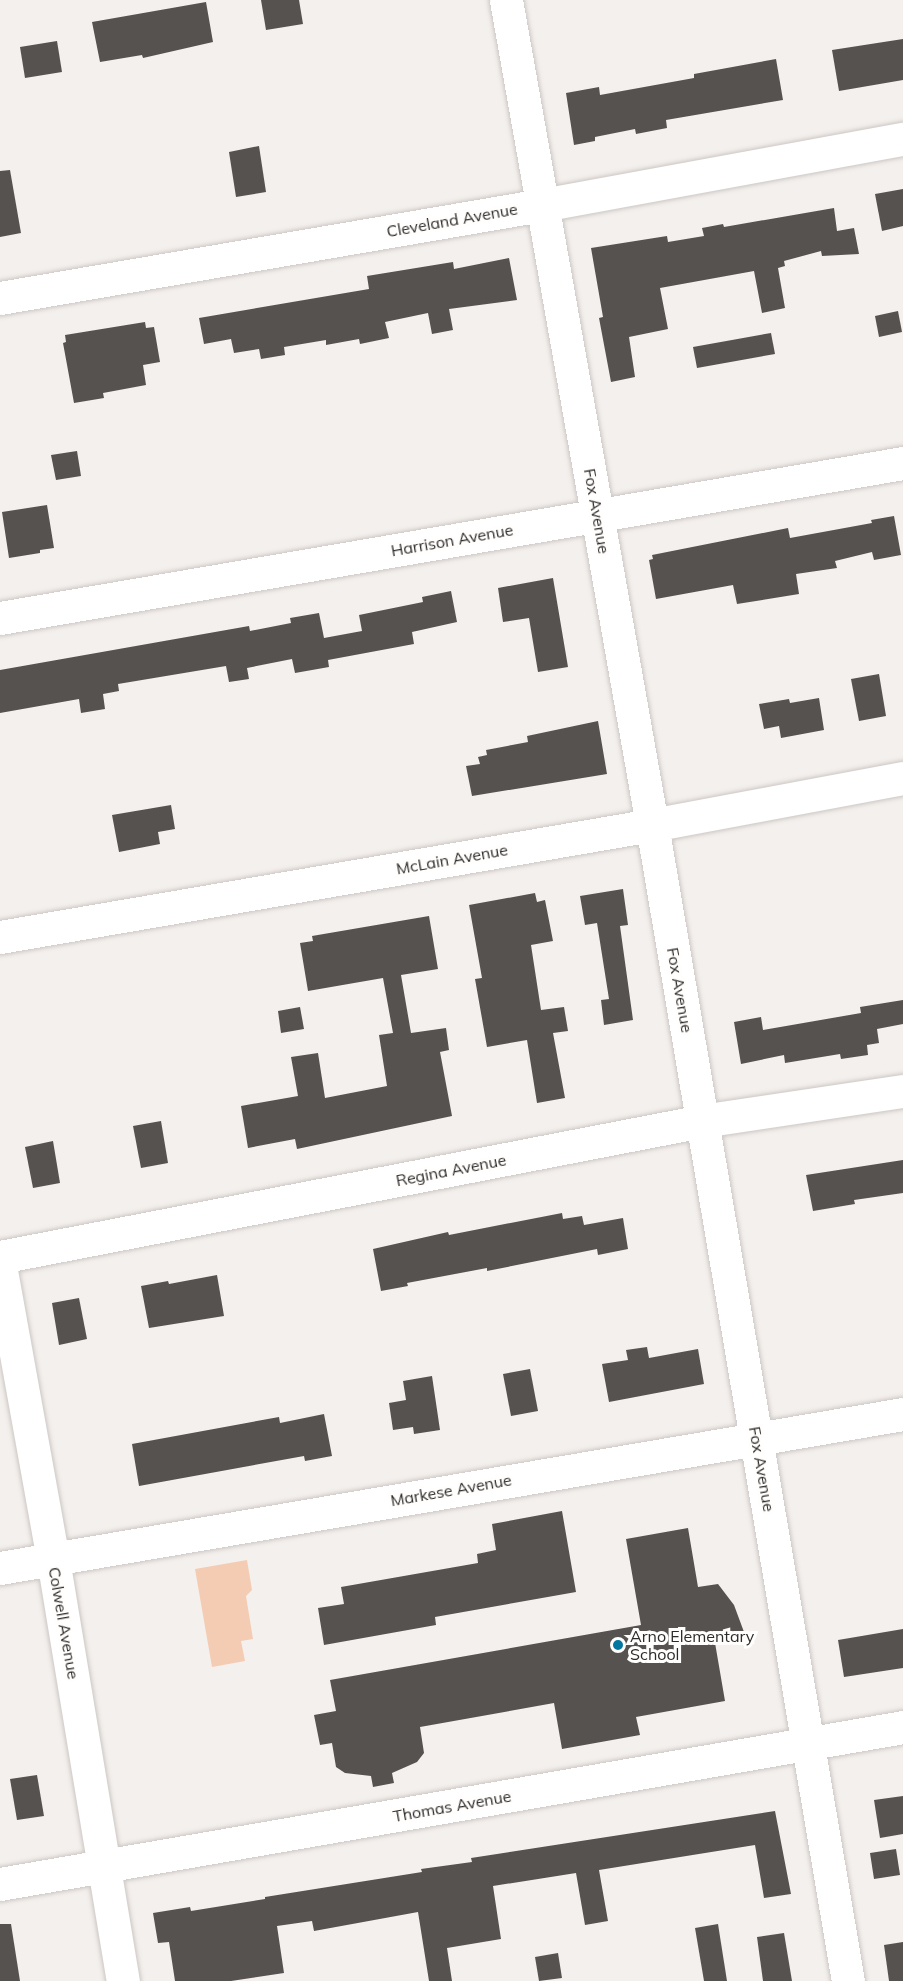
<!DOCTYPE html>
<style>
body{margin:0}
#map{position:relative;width:903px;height:1981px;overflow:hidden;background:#f4f0ed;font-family:Mulish,sans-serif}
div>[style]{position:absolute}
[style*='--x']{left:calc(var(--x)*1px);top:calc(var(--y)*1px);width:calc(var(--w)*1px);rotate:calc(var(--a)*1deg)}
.green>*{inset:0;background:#f4ccb4}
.building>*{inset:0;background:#565250}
.roads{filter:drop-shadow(0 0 2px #ccc7c4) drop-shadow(0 0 2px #ccc7c4)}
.minor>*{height:33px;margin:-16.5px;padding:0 16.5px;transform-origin:16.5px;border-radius:16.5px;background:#fff}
.dots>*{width:16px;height:16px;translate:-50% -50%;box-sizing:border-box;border:3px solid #fffefd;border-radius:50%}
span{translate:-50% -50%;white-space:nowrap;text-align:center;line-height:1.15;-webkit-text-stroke:6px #fffefd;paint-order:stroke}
.street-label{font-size:16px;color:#2d2b2a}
.poi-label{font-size:16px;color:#2d2b2a}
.left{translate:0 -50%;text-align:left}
</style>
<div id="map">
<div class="green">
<i style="clip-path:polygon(247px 1560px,252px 1590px,246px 1596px,253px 1639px,241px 1641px,245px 1661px,212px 1667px,195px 1569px)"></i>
</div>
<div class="building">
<i style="clip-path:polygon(261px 0,299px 0,303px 24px,266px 30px)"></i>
<i style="clip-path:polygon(206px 2px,213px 42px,143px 58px,142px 55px,100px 62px,92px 22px)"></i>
<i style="clip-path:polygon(903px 39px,903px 80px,839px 91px,832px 50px)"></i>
<i style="clip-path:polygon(57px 41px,62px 72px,25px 78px,20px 47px)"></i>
<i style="clip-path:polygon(776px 59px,783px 100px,666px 120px,667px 128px,636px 134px,635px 129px,595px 137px,595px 141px,574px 145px,566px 93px,599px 87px,600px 95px,694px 78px,694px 74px)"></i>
<i style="clip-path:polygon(259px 146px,266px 192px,236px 197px,229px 152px)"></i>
<i style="clip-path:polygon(10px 170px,21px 233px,0 237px,0 171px)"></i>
<i style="clip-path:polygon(903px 189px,903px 226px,882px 231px,875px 194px)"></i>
<i style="clip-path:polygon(834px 208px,837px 231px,854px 228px,859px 254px,822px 256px,821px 251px,784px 261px,785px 266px,778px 268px,785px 308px,762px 313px,754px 271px,660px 288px,668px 329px,629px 337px,635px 377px,611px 382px,599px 318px,603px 317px,591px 248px,667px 236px,668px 242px,704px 236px,702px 228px,723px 224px,724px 227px)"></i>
<i style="clip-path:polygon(509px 258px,517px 300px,449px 309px,453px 330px,432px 334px,428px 313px,385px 322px,389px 338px,360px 344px,359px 339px,326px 345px,326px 340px,284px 347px,285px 355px,261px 359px,259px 349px,234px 353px,231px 339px,204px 344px,199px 318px,369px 289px,367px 276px,453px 262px,454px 269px)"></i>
<i style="clip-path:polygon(898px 311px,902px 332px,879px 337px,875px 316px)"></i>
<i style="clip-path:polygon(145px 322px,146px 328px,154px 327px,160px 362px,143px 365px,146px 385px,103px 393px,104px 398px,74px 403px,63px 343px,66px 342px,65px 335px)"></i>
<i style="clip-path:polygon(771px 333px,775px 354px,697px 368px,693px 347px)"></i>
<i style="clip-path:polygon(77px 451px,81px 476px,56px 480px,51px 455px)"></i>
<i style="clip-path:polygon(47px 505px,54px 548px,40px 550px,40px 553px,9px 558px,2px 512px)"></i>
<i style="clip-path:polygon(894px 516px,901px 555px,874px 560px,872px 552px,835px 561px,837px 568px,796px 574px,799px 594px,737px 604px,733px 585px,656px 599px,649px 560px,653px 559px,652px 555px,788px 528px,790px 538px,872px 523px,871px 520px)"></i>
<i style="clip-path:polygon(553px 578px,568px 667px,538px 672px,529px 618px,503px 622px,498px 588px)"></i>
<i style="clip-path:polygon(451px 591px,457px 622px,412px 632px,414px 644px,328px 660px,329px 667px,295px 673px,292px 659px,247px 668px,249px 679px,229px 682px,226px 666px,118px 684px,119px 691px,103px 694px,105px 709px,81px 713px,79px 699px,0 713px,0 670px,249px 626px,250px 631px,291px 623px,290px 618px,319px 613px,324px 638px,362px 631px,359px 615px,423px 602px,422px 597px)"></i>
<i style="clip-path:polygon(879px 674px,886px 716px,859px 721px,851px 679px)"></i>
<i style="clip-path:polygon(819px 698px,824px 730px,781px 738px,779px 726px,764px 729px,759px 704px,789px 699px,790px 703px)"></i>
<i style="clip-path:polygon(598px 721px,607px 774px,472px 796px,466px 766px,480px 764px,478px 757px,487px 755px,486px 750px,528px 742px,527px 736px)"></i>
<i style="clip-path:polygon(171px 805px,175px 829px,158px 832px,160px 844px,119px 852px,112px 815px)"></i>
<i style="clip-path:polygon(623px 889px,628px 925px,620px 926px,633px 1020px,604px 1025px,601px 1000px,609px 999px,597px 923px,585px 925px,580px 896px)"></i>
<i style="clip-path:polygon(535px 893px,537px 902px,545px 900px,553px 941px,531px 945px,541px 1010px,564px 1007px,568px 1031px,553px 1033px,565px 1098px,537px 1103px,527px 1040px,487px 1047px,475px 979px,482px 978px,469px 905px)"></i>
<i style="clip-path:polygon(429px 916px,438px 969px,401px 975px,411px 1033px,446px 1028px,449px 1050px,440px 1052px,452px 1116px,297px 1149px,295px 1139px,248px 1148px,241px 1106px,298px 1096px,291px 1057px,318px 1053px,325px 1098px,387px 1086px,379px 1035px,393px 1033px,383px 978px,308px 991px,300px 943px,313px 941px,312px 936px)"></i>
<i style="clip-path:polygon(903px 1000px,903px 1024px,877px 1029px,879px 1043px,867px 1045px,868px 1055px,841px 1059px,840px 1054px,785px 1063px,784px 1055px,741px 1064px,734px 1022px,761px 1017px,763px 1030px,861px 1013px,860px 1007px)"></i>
<i style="clip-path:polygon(300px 1007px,304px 1029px,281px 1033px,278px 1011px)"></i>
<i style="clip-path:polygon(161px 1121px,168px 1163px,141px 1168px,133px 1126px)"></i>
<i style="clip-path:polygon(53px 1141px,60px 1183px,33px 1188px,25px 1147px)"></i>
<i style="clip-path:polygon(903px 1160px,903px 1193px,854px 1200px,855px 1204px,813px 1211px,806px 1175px)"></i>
<i style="clip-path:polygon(562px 1213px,563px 1219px,582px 1216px,584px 1225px,623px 1218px,628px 1249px,598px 1255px,597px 1249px,487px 1271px,487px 1268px,407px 1283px,408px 1286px,381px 1291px,373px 1249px,448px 1232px,449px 1235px)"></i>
<i style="clip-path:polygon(217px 1275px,224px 1316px,149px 1328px,141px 1286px,168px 1281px,169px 1284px)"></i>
<i style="clip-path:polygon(79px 1298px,87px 1339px,59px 1345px,52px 1303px)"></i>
<i style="clip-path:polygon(647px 1347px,649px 1358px,698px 1349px,704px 1384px,609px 1402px,602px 1364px,628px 1360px,626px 1350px)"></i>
<i style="clip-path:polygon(530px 1369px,538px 1411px,511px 1416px,503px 1374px)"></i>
<i style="clip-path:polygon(432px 1376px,440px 1430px,414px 1434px,413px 1427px,393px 1430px,389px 1403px,406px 1400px,403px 1381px)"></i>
<i style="clip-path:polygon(324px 1414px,332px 1456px,305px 1461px,304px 1456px,139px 1486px,132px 1444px,279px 1417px,280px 1423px)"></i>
<i style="clip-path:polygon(562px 1511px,576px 1592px,435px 1617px,436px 1625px,324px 1645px,318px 1608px,344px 1604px,341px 1587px,478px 1563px,477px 1554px,496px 1550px,492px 1524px)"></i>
<i style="clip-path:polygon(688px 1528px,698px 1587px,718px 1584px,734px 1605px,744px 1632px,714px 1637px,725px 1701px,636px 1717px,640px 1735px,562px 1749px,554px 1703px,420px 1727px,424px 1753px,417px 1762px,392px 1773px,394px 1783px,373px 1787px,371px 1776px,345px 1773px,336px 1767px,332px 1743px,320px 1745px,314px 1715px,336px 1711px,330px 1680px,641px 1625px,626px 1539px)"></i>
<i style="clip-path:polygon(903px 1629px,903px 1668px,844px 1677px,838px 1640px)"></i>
<i style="clip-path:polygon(37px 1775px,44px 1816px,17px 1820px,10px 1779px)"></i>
<i style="clip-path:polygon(903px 1796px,903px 1834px,880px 1838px,874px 1800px)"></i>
<i style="clip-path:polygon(775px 1811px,791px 1894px,764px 1898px,755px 1845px,599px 1870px,608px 1921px,585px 1925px,576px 1873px,493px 1886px,501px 1939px,447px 1948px,452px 1981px,429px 1981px,418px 1912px,314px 1931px,312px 1921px,277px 1926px,284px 1973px,231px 1981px,175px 1981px,169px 1942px,158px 1943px,153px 1913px,190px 1907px,191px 1911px,265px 1899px,265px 1897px,422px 1872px,421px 1869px,472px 1862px,471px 1858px)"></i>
<i style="clip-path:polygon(896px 1849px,900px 1875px,874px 1879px,870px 1853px)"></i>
<i style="clip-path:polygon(0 1924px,11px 1924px,20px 1981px,0 1981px)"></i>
<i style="clip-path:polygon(718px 1924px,727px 1981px,704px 1981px,695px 1928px)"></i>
<i style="clip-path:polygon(784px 1933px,792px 1981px,763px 1981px,757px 1937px)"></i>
<i style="clip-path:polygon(903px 1942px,903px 1981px,889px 1981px,884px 1945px)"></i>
<i style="clip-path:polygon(558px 1953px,562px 1978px,539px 1981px,535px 1957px)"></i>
</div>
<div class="roads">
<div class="minor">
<i style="--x:506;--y:0;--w:838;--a:79.96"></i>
<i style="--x:652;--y:825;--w:1172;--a:80.38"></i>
<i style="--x:0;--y:298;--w:550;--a:-9.74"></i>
<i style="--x:542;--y:205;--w:367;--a:-10.4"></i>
<i style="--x:0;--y:618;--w:916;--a:-9.74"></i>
<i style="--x:0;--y:937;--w:662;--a:-9.75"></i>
<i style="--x:652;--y:825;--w:255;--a:-10.6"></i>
<i style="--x:0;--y:1257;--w:715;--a:-10.96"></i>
<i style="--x:702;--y:1121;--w:203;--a:-8.5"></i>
<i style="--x:0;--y:1265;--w:299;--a:79.8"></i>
<i style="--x:53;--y:1559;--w:428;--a:80.6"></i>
<i style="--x:0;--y:1568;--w:916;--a:-9.68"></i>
<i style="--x:0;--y:1884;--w:917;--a:-9.86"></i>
</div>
</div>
<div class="dots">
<i style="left:618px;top:1645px;background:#03769f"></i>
</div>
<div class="street-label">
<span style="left:452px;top:220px;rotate:-10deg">Cleveland Avenue</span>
<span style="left:597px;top:511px;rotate:80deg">Fox Avenue</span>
<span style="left:452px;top:540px;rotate:-10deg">Harrison Avenue</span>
<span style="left:452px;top:859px;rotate:-10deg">McLain Avenue</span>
<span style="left:680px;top:990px;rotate:80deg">Fox Avenue</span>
<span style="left:451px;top:1170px;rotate:-11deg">Regina Avenue</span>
<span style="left:762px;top:1469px;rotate:80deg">Fox Avenue</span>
<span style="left:451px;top:1490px;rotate:-10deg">Markese Avenue</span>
<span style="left:64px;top:1623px;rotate:80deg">Colwell Avenue</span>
<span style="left:452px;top:1806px;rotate:-10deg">Thomas Avenue</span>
</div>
<div class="poi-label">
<span class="left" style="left:630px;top:1645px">Arno Elementary<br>School</span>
</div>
</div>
